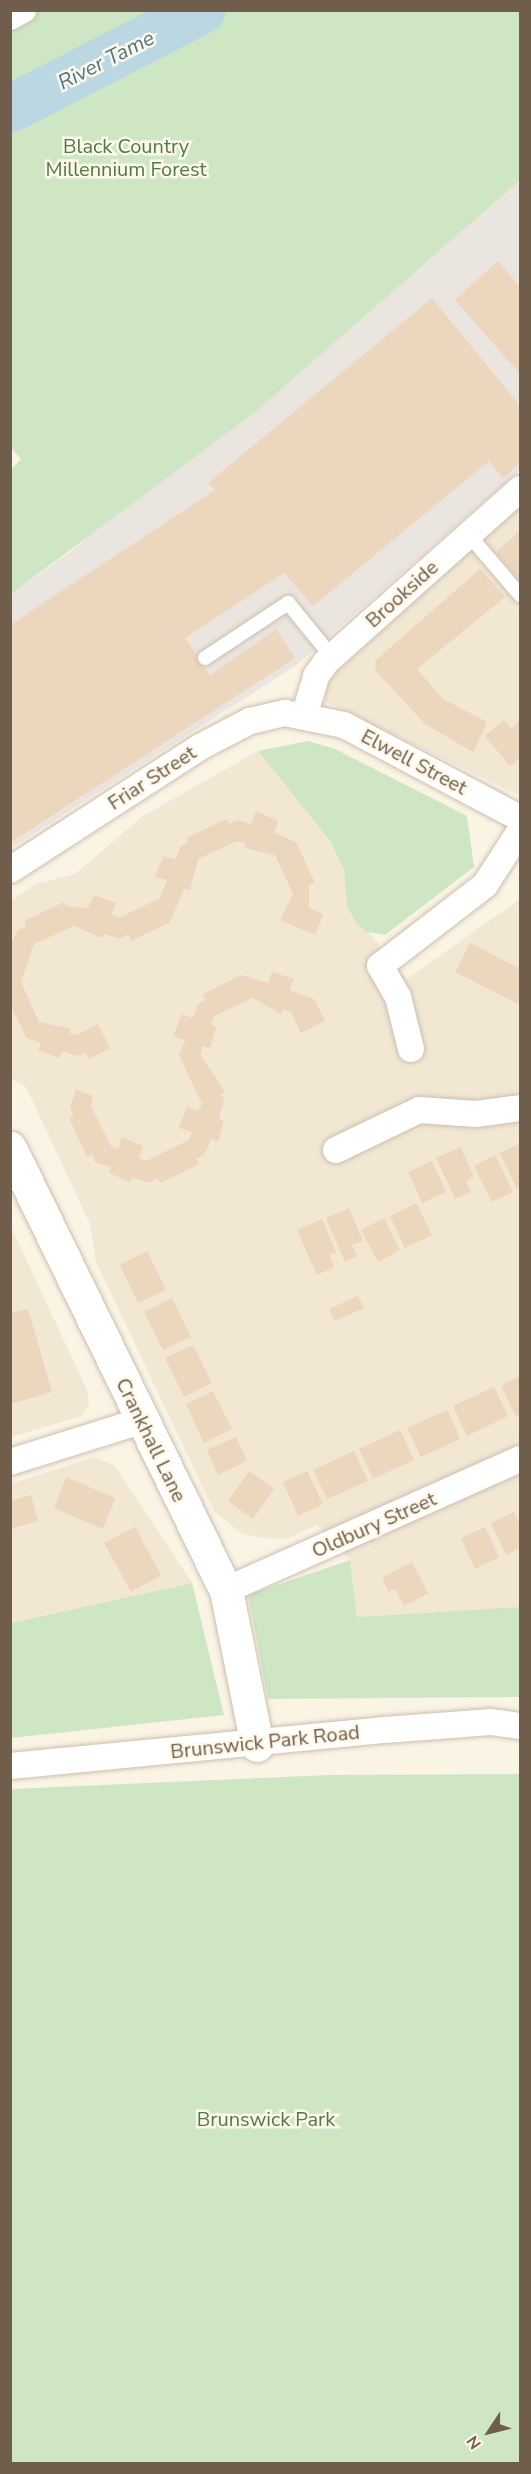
<!DOCTYPE html>
<style>
body{margin:0}
#map{position:relative;width:531px;height:2474px;overflow:hidden;background:#faf4e4;font-family:"Nunito Sans",sans-serif}
div>[style]{position:absolute}
[style*='--x']{left:calc(var(--x)*1px);top:calc(var(--y)*1px);width:calc(var(--w)*1px);rotate:calc(var(--a)*1deg)}
.residential>*{inset:0;background:#f1e7d3}
.industrial>*{inset:0;background:#eae5de}
.green>*{inset:0;background:#cee6c4}
.river>*{height:48px;margin:-24px;padding:0 24px;transform-origin:24px;border-radius:24px;background:#bbd7e1}
.building>*{inset:0;background:#ecd6be}
.roads{filter:drop-shadow(0 0 2px #ccbfaf) drop-shadow(0 0 2px #ccbfaf)}
.lane>*{height:14px;margin:-7px;padding:0 7px;transform-origin:7px;border-radius:7px;background:#fff}
.street>*{height:26px;margin:-13px;padding:0 13px;transform-origin:13px;border-radius:13px;background:#fff}
.secondary>*{height:33px;margin:-16.5px;padding:0 16.5px;transform-origin:16.5px;border-radius:16.5px;background:#fff}
span{translate:-50% -50%;white-space:nowrap;text-align:center;line-height:1.15;-webkit-text-stroke:5px #fdf8ea;paint-order:stroke}
.park-label{font-size:20px;color:#527a48}
.street-label{font-size:20px;color:#705d4c}
.water-label{font-size:21px;color:#4c7788;font-style:italic}
.frame{position:absolute;inset:0;border:12px solid #705d4c;pointer-events:none}
.north{position:absolute;left:459px;top:2402px;width:60px;height:60px;-webkit-text-stroke:4px #fdf8ea;paint-order:stroke;rotate:235deg;font-size:16px;font-weight:700;line-height:24px;text-align:center;color:#705d4c}
.north::after{content:'';display:block;margin:auto;width:21px;height:27px;background:#705d4c;clip-path:polygon(50% 0,100% 100%,50% 72%,0 100%)}
</style>
<div id="map">
<div class="residential">
<i style="clip-path:polygon(520px 504px,520px 796px,325px 701px,329px 679px)"></i>
<i style="clip-path:polygon(258px 751px,330px 841px,344px 871px,347px 906px,407px 979px,520px 899px,520px 1607px,357px 1617px,350px 1560px,317px 1525px,286px 1539px,261px 1538px,241px 1533px,214px 1511px,96px 1262px,90px 1224px,26px 1087px,11px 1078px,11px 901px,36px 884px,75px 874px,143px 816px)"></i>
<i style="clip-path:polygon(10px 1225px,87px 1390px,89px 1404px,82px 1416px,11px 1437px)"></i>
<i style="clip-path:polygon(95px 1457px,115px 1466px,192px 1583px,11px 1623px,10px 1484px)"></i>
</div>
<div class="industrial">
<i style="clip-path:polygon(520px 180px,520px 470px,295px 666px,11px 848px,11px 594px,74px 549px)"></i>
</div>
<div class="green">
<i style="clip-path:polygon(225px 10px,520px 11px,520px 180px,254px 413px,11px 594px,11px 470px,21px 459px,10px 447px,11px 118px)"></i>
<i style="clip-path:polygon(39px 11px,158px 11px,11px 86px,11px 26px)"></i>
<i style="clip-path:polygon(308px 741px,335px 749px,467px 816px,474px 867px,385px 935px,367px 932px,356px 923px,347px 906px,344px 870px,330px 841px,258px 751px)"></i>
<i style="clip-path:polygon(350px 1560px,357px 1617px,520px 1607px,520px 1697px,268px 1699px,248px 1595px)"></i>
<i style="clip-path:polygon(192px 1583px,224px 1715px,11px 1738px,11px 1623px)"></i>
<i style="clip-path:polygon(520px 1774px,520px 2463px,11px 2463px,11px 1789px,330px 1775px)"></i>
</div>
<div class="river">
<i style="--x:10;--y:109;--w:216;--a:-27.3"></i>
</div>
<div class="building">
<i style="clip-path:polygon(498px 261px,520px 287px,520px 374px,455px 300px)"></i>
<i style="clip-path:polygon(432px 298px,520px 406px,520px 463px,503px 478px,489px 461px,313px 606px,284px 573px,185px 638px,210px 675px,276px 629px,295px 658px,10px 843px,10px 625px,215px 490px,208px 483px)"></i>
<i style="clip-path:polygon(520px 531px,520px 580px,496px 552px)"></i>
<i style="clip-path:polygon(480px 569px,505px 597px,417px 669px,443px 699px,487px 722px,473px 752px,425px 724px,375px 670px,376px 660px)"></i>
<i style="clip-path:polygon(504px 720px,511px 729px,520px 721px,520px 757px,510px 766px,485px 736px)"></i>
<i style="clip-path:polygon(256px 811px,278px 821px,274px 833px,296px 842px,315px 883px,309px 884px,309px 908px,323px 914px,315px 935px,280px 920px,293px 894px,275px 855px,245px 848px,245px 843px,237px 841px,198px 859px,190px 890px,184px 889px,170px 922px,131px 941px,128px 934px,120px 939px,105px 934px,102px 938px,74px 926px,34px 944px,21px 982px,39px 1022px,71px 1029px,69px 1033px,77px 1035px,98px 1024px,110px 1048px,89px 1059px,86px 1053px,76px 1056px,63px 1051px,59px 1058px,38px 1050px,41px 1043px,27px 1038px,10px 1005px,10px 945px,18px 930px,26px 927px,24px 921px,64px 902px,67px 906px,88px 908px,94px 895px,116px 903px,111px 914px,119px 918px,160px 898px,167px 880px,155px 877px,163px 856px,176px 859px,181px 846px,188px 843px,186px 838px,226px 819px,229px 824px,237px 820px,251px 824px)"></i>
<i style="clip-path:polygon(470px 943px,520px 969px,520px 1005px,455px 972px)"></i>
<i style="clip-path:polygon(272px 972px,294px 979px,289px 990px,314px 999px,325px 1021px,301px 1033px,291px 1012px,283px 1009px,281px 1014px,253px 998px,214px 1016px,211px 1025px,216px 1027px,210px 1048px,203px 1046px,200px 1054px,225px 1092px,220px 1094px,224px 1100px,219px 1118px,224px 1121px,218px 1142px,211px 1139px,204px 1155px,196px 1159px,199px 1164px,160px 1183px,158px 1178px,150px 1183px,132px 1177px,130px 1182px,109px 1173px,111px 1167px,95px 1162px,92px 1154px,87px 1157px,69px 1118px,74px 1116px,70px 1107px,76px 1090px,93px 1096px,91px 1106px,111px 1146px,118px 1149px,122px 1137px,143px 1146px,139px 1158px,146px 1161px,189px 1140px,192px 1132px,179px 1128px,182px 1119px,187px 1107px,198px 1111px,202px 1104px,179px 1055px,185px 1040px,173px 1036px,182px 1014px,193px 1018px,198px 1004px,205px 1000px,203px 994px,241px 975px,268px 983px)"></i>
<i style="clip-path:polygon(520px 1143px,520px 1188px,517px 1189px,500px 1153px)"></i>
<i style="clip-path:polygon(461px 1147px,474px 1177px,466px 1181px,471px 1192px,455px 1199px,436px 1158px)"></i>
<i style="clip-path:polygon(495px 1155px,513px 1192px,492px 1202px,474px 1166px)"></i>
<i style="clip-path:polygon(432px 1161px,446px 1192px,422px 1203px,408px 1172px)"></i>
<i style="clip-path:polygon(416px 1203px,432px 1235px,405px 1248px,390px 1216px)"></i>
<i style="clip-path:polygon(349px 1208px,363px 1241px,352px 1245px,357px 1256px,345px 1262px,326px 1218px)"></i>
<i style="clip-path:polygon(384px 1218px,400px 1250px,378px 1262px,361px 1230px)"></i>
<i style="clip-path:polygon(322px 1219px,336px 1252px,329px 1255px,334px 1267px,317px 1275px,297px 1230px)"></i>
<i style="clip-path:polygon(147px 1251px,166px 1290px,138px 1303px,120px 1265px)"></i>
<i style="clip-path:polygon(358px 1296px,364px 1308px,335px 1321px,329px 1309px)"></i>
<i style="clip-path:polygon(172px 1298px,191px 1337px,163px 1350px,144px 1312px)"></i>
<i style="clip-path:polygon(28px 1309px,52px 1392px,10px 1404px,10px 1313px)"></i>
<i style="clip-path:polygon(193px 1345px,212px 1383px,184px 1397px,165px 1358px)"></i>
<i style="clip-path:polygon(520px 1376px,520px 1413px,516px 1416px,501px 1386px)"></i>
<i style="clip-path:polygon(494px 1387px,508px 1416px,467px 1436px,453px 1406px)"></i>
<i style="clip-path:polygon(213px 1391px,232px 1429px,204px 1443px,186px 1404px)"></i>
<i style="clip-path:polygon(447px 1410px,460px 1439px,421px 1457px,407px 1428px)"></i>
<i style="clip-path:polygon(400px 1430px,414px 1460px,373px 1479px,359px 1449px)"></i>
<i style="clip-path:polygon(236px 1437px,247px 1461px,218px 1475px,207px 1450px)"></i>
<i style="clip-path:polygon(354px 1451px,368px 1481px,327px 1499px,313px 1470px)"></i>
<i style="clip-path:polygon(249px 1471px,274px 1489px,253px 1519px,228px 1501px)"></i>
<i style="clip-path:polygon(307px 1471px,323px 1504px,298px 1516px,283px 1482px)"></i>
<i style="clip-path:polygon(66px 1477px,115px 1498px,103px 1529px,54px 1508px)"></i>
<i style="clip-path:polygon(31px 1495px,38px 1521px,10px 1529px,10px 1501px)"></i>
<i style="clip-path:polygon(514px 1512px,520px 1526px,520px 1548px,506px 1555px,491px 1523px)"></i>
<i style="clip-path:polygon(135px 1527px,161px 1575px,131px 1592px,104px 1543px)"></i>
<i style="clip-path:polygon(485px 1527px,499px 1557px,475px 1569px,461px 1538px)"></i>
<i style="clip-path:polygon(412px 1562px,428px 1593px,404px 1606px,395px 1589px,389px 1592px,382px 1578px)"></i>
</div>
<div class="roads">
<div class="lane">
<i style="--x:469;--y:535;--w:79;--a:49.6"></i>
<i style="--x:205;--y:658;--w:100;--a:-33.5"></i>
<i style="--x:288;--y:603;--w:70;--a:50.8"></i>
</div>
<div class="street">
<i style="--x:10;--y:17;--w:15;--a:-28"></i>
<i style="--x:305;--y:713;--w:39;--a:-73"></i>
<i style="--x:316;--y:676;--w:17;--a:-54"></i>
<i style="--x:326;--y:662;--w:260;--a:-41.7"></i>
<i style="--x:10;--y:870;--w:226;--a:-32.9"></i>
<i style="--x:200;--y:747;--w:56;--a:-27.5"></i>
<i style="--x:250;--y:721;--w:36;--a:-13"></i>
<i style="--x:285;--y:713;--w:60;--a:11.5"></i>
<i style="--x:344;--y:725;--w:199;--a:27.9"></i>
<i style="--x:411;--y:1049;--w:54;--a:-104"></i>
<i style="--x:398;--y:997;--w:36;--a:-120"></i>
<i style="--x:380;--y:966;--w:133;--a:-37.6"></i>
<i style="--x:485;--y:885;--w:64;--a:-57.1"></i>
<i style="--x:336;--y:1150;--w:92;--a:-25.7"></i>
<i style="--x:419;--y:1110;--w:57;--a:4"></i>
<i style="--x:476;--y:1114;--w:44;--a:-7.8"></i>
<i style="--x:10;--y:1462;--w:137;--a:-17.4"></i>
<i style="--x:226;--y:1590;--w:322;--a:-24"></i>
<i style="--x:10;--y:1766;--w:377;--a:-5.5"></i>
<i style="--x:385;--y:1730;--w:106;--a:-4.3"></i>
<i style="--x:491;--y:1722;--w:29;--a:8"></i>
</div>
<div class="secondary">
<i style="--x:10;--y:1148;--w:492;--a:64"></i>
<i style="--x:226;--y:1590;--w:158;--a:78.7"></i>
</div>
</div>
<div class="park-label">
<span style="left:126px;top:158px">Black Country<br>Millennium Forest</span>
<span style="left:266px;top:2119px">Brunswick Park</span>
</div>
<div class="street-label">
<span style="left:402px;top:594px;rotate:-42deg">Brookside</span>
<span style="left:414px;top:762px;rotate:28deg">Elwell Street</span>
<span style="left:152px;top:778px;rotate:-33deg">Friar Street</span>
<span style="left:151px;top:1440px;rotate:64deg">Crankhall Lane</span>
<span style="left:374px;top:1525px;rotate:-24deg">Oldbury Street</span>
<span style="left:265px;top:1742px;rotate:-6deg">Brunswick Park Road</span>
</div>
<div class="water-label">
<span style="left:106px;top:60px;rotate:-27deg">River Tame</span>
</div>
<div class="frame"></div>
<div class="north">N</div>
</div>
